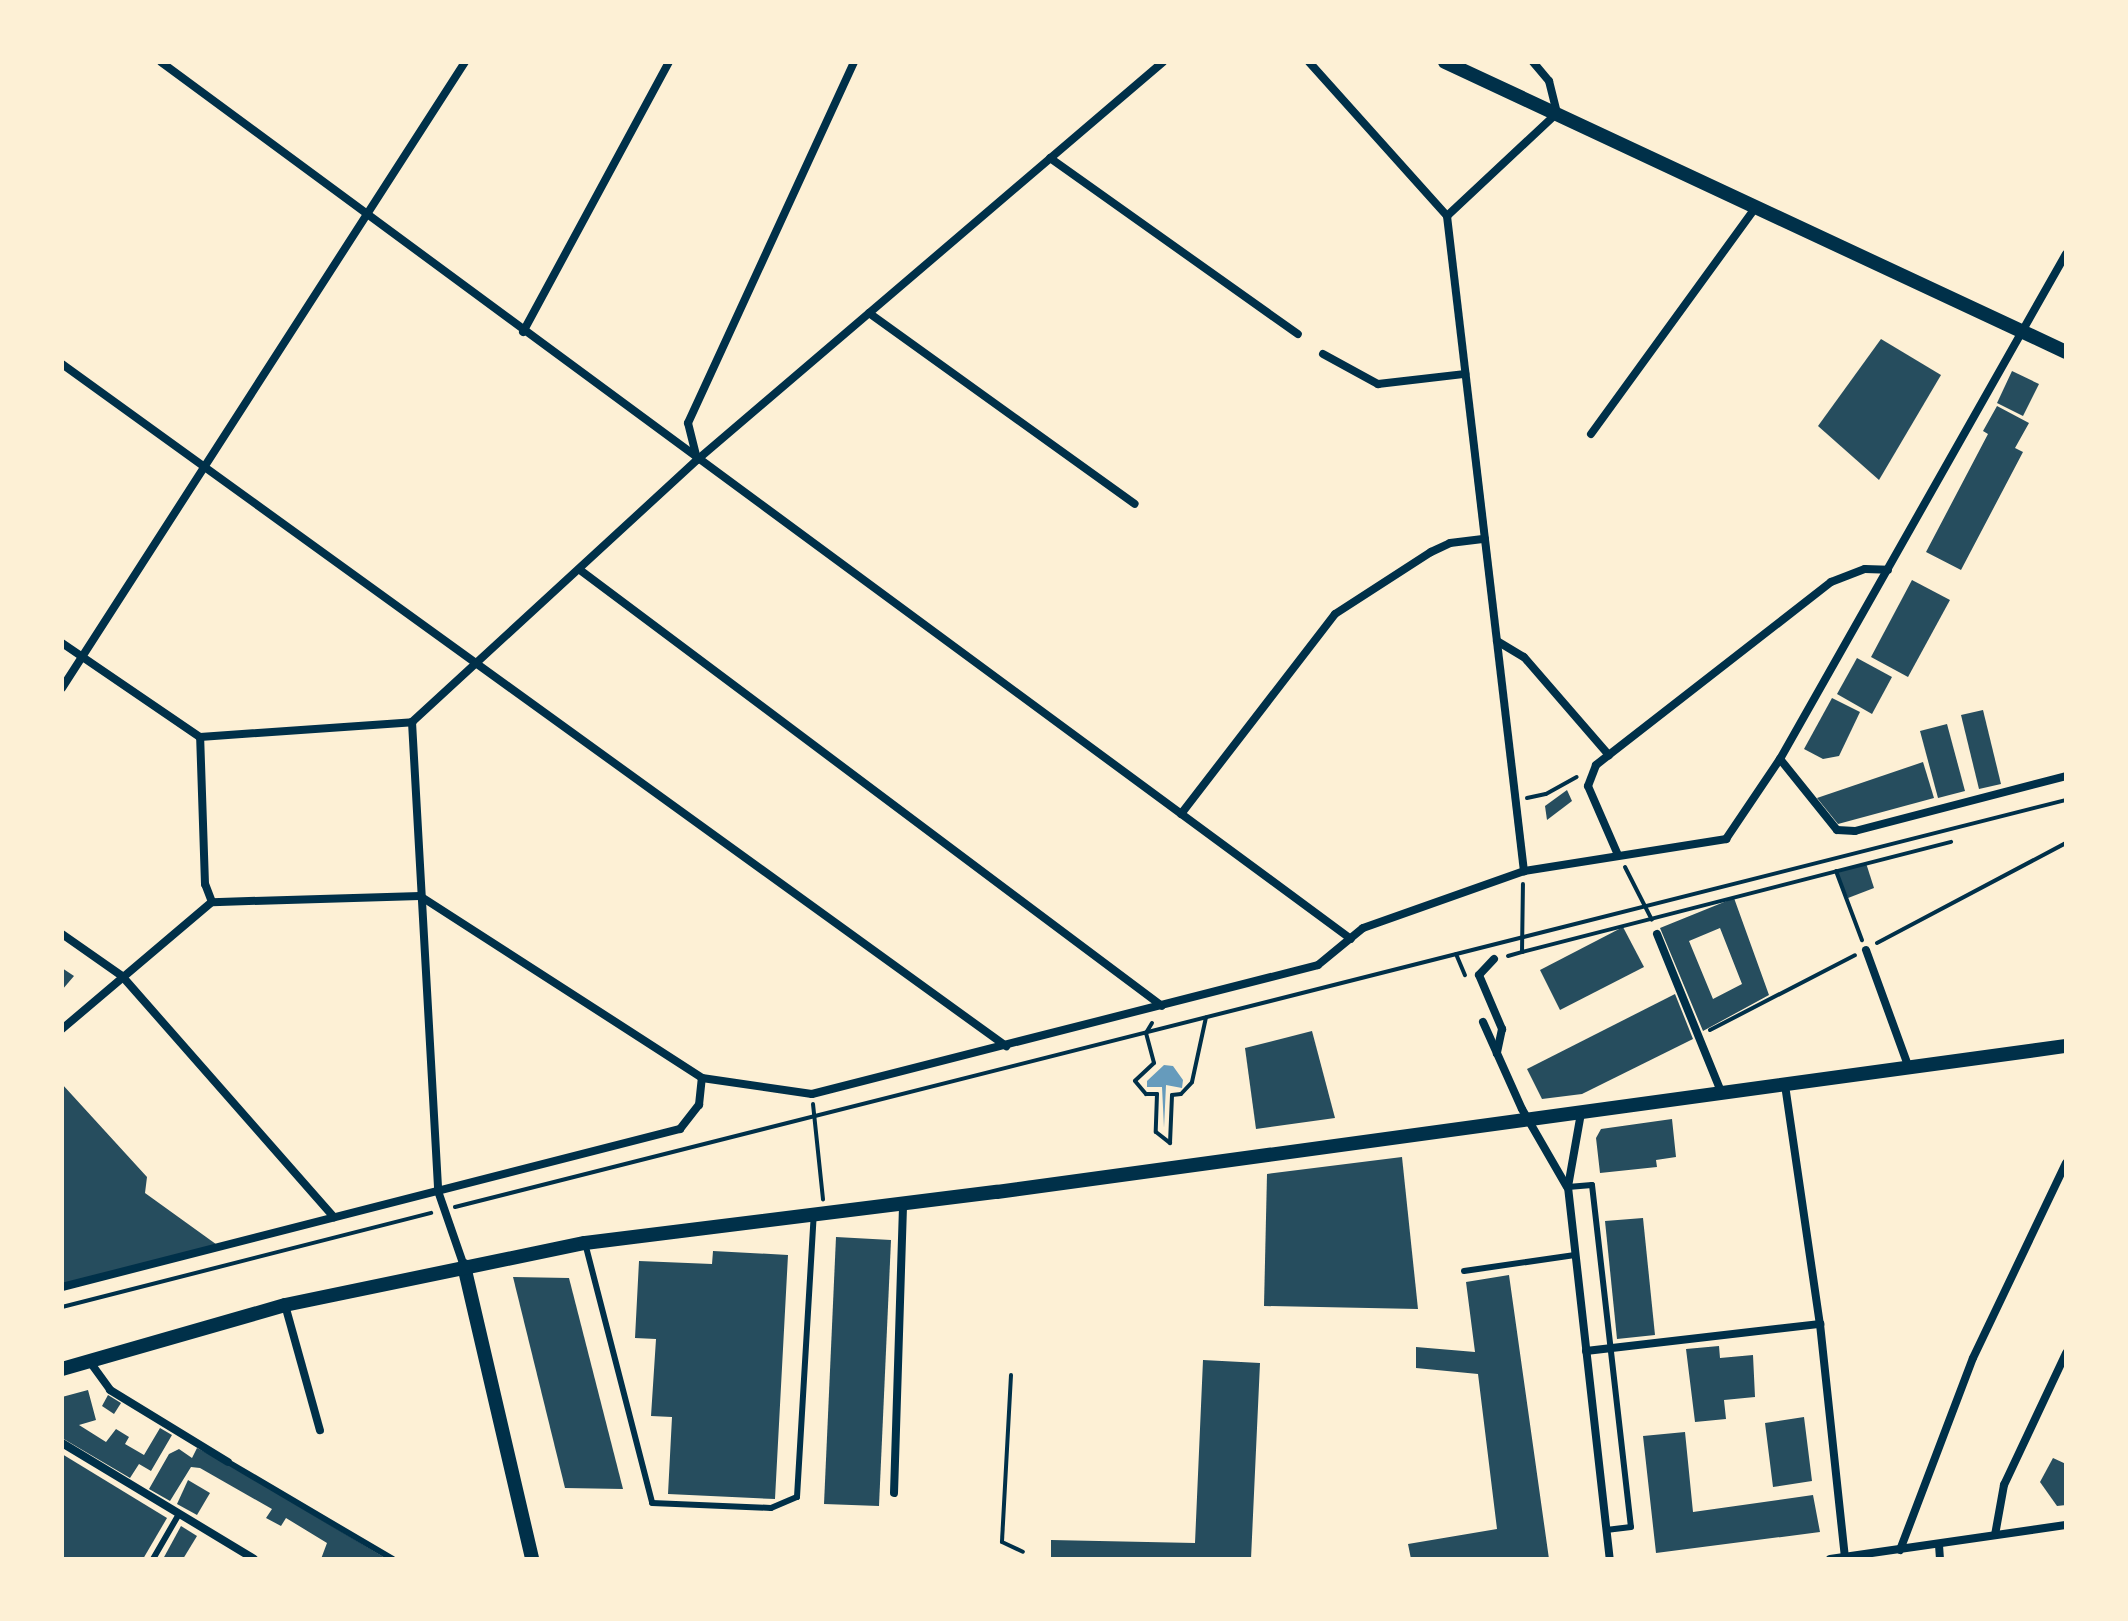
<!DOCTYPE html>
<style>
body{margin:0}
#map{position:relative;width:2128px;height:1621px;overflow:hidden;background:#fdf0d5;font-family:"PT Sans",sans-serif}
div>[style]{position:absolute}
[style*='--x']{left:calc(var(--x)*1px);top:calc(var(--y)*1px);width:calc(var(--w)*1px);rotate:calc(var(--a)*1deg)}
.water>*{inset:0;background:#669bbc}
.building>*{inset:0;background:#264d5e}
.path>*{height:4px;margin:-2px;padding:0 2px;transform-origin:2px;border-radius:2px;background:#003049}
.service>*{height:6px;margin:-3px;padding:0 3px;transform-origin:3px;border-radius:3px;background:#003049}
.minor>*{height:8px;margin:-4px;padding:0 4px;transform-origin:4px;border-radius:4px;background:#003049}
.tertiary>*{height:14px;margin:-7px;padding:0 7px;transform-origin:7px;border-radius:7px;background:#003049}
span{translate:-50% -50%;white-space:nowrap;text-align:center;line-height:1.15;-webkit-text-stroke:8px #fdf0d5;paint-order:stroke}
.frame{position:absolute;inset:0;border:64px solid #fdf0d5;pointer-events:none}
</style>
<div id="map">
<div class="water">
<i style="clip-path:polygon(1164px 1065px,1173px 1066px,1183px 1080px,1182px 1088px,1166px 1085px,1164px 1128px,1162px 1087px,1147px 1087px,1147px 1081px)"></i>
</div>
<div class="building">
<i style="clip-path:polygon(1881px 339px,1941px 375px,1879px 480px,1818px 426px)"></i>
<i style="clip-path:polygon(2012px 371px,2039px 384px,2023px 416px,1997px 403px)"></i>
<i style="clip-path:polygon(1997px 406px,2029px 423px,2015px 448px,2023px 452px,1961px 570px,1926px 552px,1988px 434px,1983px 431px)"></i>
<i style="clip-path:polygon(1912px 580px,1950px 600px,1908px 677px,1871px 657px)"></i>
<i style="clip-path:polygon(1857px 658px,1892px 677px,1872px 714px,1837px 694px)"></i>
<i style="clip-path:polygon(1832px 698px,1860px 712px,1839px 756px,1823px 759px,1804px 749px)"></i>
<i style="clip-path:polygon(1983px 710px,2001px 784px,1979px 789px,1961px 715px)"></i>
<i style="clip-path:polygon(1947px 724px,1965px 791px,1938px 798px,1920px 731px)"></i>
<i style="clip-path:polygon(1923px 762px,1934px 798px,1838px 824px,1817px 798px)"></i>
<i style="clip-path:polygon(1567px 790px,1572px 801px,1547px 820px,1545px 806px)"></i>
<i style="clip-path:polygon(1866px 863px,1874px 888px,1848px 898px,1836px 871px)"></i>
<i style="clip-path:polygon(evenodd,1734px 898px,1769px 995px,1703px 1031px,1660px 928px,1734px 898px,1720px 928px,1742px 984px,1713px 999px,1689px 941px,1720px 928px)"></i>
<i style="clip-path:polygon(1623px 927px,1644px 967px,1560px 1010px,1540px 970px)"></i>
<i style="clip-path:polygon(62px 968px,74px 976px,62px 990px)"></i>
<i style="clip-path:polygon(1675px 994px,1693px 1039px,1582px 1094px,1542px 1099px,1527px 1069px)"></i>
<i style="clip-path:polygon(1312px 1031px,1335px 1118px,1256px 1129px,1245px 1048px)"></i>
<i style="clip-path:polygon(62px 1084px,147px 1177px,145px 1193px,220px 1247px,62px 1287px)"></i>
<i style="clip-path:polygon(1672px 1119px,1676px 1157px,1656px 1160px,1657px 1167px,1600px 1173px,1596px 1138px,1601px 1129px)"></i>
<i style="clip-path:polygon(1402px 1157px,1418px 1309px,1264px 1306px,1267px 1174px)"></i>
<i style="clip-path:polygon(1643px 1218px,1655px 1335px,1617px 1339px,1605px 1221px)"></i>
<i style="clip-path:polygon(836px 1237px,891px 1240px,879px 1506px,824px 1504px)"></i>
<i style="clip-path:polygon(713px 1251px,788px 1255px,775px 1499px,668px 1494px,672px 1417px,651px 1416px,656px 1339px,635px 1338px,639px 1261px,712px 1264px)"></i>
<i style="clip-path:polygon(1509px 1275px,1549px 1559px,1411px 1559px,1408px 1544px,1497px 1529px,1478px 1374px,1416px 1368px,1416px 1347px,1475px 1352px,1466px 1282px)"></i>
<i style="clip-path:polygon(513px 1277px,569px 1278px,623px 1489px,565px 1488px)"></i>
<i style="clip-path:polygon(1719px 1346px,1720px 1358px,1753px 1355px,1755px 1397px,1724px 1400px,1726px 1419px,1695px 1422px,1686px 1349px)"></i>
<i style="clip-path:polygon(1203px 1360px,1260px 1363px,1251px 1559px,1051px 1559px,1051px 1540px,1195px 1543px)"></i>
<i style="clip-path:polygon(88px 1390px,96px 1420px,79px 1425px,106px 1442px,116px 1429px,129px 1437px,125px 1444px,144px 1455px,160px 1428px,172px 1435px,151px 1471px,139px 1464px,130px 1478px,62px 1438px,62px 1397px)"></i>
<i style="clip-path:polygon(108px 1395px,121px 1403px,114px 1414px,102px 1406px)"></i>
<i style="clip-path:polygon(1804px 1417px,1812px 1481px,1773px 1487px,1765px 1423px)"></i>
<i style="clip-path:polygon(1685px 1432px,1693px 1512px,1813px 1495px,1820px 1532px,1656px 1553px,1643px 1436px)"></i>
<i style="clip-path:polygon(197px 1448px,227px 1463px,387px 1559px,321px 1559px,327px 1543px,286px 1518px,281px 1526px,266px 1518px,272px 1509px,200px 1468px,191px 1467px,170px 1501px,149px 1489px,169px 1454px,179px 1449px,192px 1458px)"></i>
<i style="clip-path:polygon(62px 1454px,167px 1518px,143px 1559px,62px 1559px)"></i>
<i style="clip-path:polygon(2053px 1458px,2066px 1464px,2066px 1505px,2057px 1506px,2040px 1482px)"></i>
<i style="clip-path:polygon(188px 1480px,210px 1493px,197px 1515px,177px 1504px)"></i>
<i style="clip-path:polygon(181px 1526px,197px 1536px,183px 1559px,163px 1559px)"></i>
</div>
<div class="path">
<i style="--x:1527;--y:798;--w:19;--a:-12"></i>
<i style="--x:1546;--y:794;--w:35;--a:-29"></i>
<i style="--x:1625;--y:867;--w:59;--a:63"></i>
<i style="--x:1836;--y:871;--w:74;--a:69.4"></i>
<i style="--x:1877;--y:943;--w:214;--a:-27.9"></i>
<i style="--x:1522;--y:952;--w:443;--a:-14.4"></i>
<i style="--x:1456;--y:954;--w:23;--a:67"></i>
<i style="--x:1508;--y:956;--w:15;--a:-16"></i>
<i style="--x:1522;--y:952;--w:68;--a:-89.2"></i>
<i style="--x:1152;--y:1023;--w:12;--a:121"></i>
<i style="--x:1146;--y:1033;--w:31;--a:75"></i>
<i style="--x:1154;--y:1063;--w:26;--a:137"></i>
<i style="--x:1135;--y:1081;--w:17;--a:50"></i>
<i style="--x:1146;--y:1094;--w:11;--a:0"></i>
<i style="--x:1157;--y:1094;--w:38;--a:92"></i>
<i style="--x:1156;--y:1132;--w:18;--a:38"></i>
<i style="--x:1170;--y:1143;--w:48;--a:-87.6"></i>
<i style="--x:1172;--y:1095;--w:9;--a:-6"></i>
<i style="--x:1181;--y:1094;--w:16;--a:-47"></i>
<i style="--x:1192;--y:1082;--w:66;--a:-77.8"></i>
<i style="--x:1710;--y:1030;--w:163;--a:-27.3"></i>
<i style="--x:813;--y:1104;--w:96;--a:84"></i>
<i style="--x:455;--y:1207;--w:1662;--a:-14.18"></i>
<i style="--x:62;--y:1307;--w:381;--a:-14.3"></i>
<i style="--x:1011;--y:1375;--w:167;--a:93.1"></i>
<i style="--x:1002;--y:1542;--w:23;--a:25"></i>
</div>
<div class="service">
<i style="--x:1568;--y:1187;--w:24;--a:-5"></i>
<i style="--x:1592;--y:1185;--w:344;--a:83.5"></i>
<i style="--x:1631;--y:1527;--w:25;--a:173"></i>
<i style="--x:585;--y:1243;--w:268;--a:75.5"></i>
<i style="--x:652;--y:1503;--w:119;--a:2.4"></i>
<i style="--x:771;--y:1508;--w:28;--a:-23"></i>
<i style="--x:797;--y:1497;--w:283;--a:-86.6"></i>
<i style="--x:1464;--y:1271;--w:112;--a:-8.2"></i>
<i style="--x:228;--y:1462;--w:191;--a:30.5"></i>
<i style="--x:153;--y:1559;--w:52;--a:-60"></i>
</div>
<div class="minor">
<i style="--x:161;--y:62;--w:1478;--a:36.39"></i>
<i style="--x:1309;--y:62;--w:207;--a:48.1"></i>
<i style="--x:1050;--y:158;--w:304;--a:35.4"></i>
<i style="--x:1447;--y:216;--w:660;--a:83.3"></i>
<i style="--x:1447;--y:216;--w:151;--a:-43.1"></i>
<i style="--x:1557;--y:113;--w:33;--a:-104"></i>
<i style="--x:1549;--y:81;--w:25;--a:-130"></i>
<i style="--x:869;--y:313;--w:327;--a:35.7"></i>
<i style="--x:523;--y:332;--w:307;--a:-61.6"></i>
<i style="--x:1323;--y:354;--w:63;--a:28.6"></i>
<i style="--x:1378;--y:384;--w:88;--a:-6.6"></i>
<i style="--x:62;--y:364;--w:1165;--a:35.85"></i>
<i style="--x:1591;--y:434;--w:281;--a:-54"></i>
<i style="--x:697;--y:459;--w:37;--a:-104"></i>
<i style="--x:688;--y:423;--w:397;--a:-65.3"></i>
<i style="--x:580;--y:570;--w:727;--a:36.84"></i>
<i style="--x:1497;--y:641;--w:31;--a:31"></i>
<i style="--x:1524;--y:657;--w:130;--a:49.1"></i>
<i style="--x:62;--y:643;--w:167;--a:34.3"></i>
<i style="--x:62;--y:688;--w:745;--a:-57.23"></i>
<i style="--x:412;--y:722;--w:387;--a:-42.6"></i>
<i style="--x:697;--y:460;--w:613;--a:-40.5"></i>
<i style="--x:1780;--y:759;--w:91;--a:51.2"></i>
<i style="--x:1837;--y:830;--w:18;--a:3"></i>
<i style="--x:1855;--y:831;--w:218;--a:-14.6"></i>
<i style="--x:1181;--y:814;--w:252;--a:-52.4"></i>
<i style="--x:1335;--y:614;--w:114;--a:-32.9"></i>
<i style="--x:1431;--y:552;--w:21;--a:-25"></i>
<i style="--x:1450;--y:543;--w:35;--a:-7"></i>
<i style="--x:1618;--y:855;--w:75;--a:-113.5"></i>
<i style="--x:1588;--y:786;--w:22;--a:-69"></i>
<i style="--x:1596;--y:765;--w:298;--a:-37.9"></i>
<i style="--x:1831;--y:582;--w:36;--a:-21"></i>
<i style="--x:1865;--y:569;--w:23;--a:2"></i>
<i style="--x:420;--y:896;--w:336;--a:32.8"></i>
<i style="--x:702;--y:1078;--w:111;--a:8.3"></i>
<i style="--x:812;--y:1094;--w:522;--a:-14.3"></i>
<i style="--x:1318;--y:965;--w:58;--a:-39.4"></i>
<i style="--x:1363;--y:928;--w:171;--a:-19.5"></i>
<i style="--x:1524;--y:871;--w:205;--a:-9"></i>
<i style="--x:1726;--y:839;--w:97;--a:-56"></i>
<i style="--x:1780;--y:759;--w:580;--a:-60.48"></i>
<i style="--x:420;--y:896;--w:208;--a:178.3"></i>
<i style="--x:212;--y:902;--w:19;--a:-111"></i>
<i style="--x:205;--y:884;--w:147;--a:-91.9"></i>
<i style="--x:200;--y:737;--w:213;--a:-4"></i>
<i style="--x:412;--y:722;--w:470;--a:86.8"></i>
<i style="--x:438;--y:1191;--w:79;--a:70.9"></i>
<i style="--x:62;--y:934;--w:73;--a:35"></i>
<i style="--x:122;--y:976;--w:321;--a:48.7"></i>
<i style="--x:1657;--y:934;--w:173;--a:67.9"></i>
<i style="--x:1866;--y:950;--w:126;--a:70"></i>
<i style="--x:1494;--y:959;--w:22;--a:133"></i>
<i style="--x:1479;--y:975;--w:59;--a:66.9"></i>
<i style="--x:1502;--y:1029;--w:25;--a:102"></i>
<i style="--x:1483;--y:1022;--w:95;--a:65.9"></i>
<i style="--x:1522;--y:1109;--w:90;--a:60"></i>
<i style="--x:62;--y:1029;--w:197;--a:-40.3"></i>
<i style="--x:1785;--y:1085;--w:242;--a:81.7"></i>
<i style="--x:1820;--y:1324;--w:234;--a:83.9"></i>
<i style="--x:1581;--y:1113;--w:75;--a:100"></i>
<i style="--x:1568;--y:1187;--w:374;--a:83.6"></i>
<i style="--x:62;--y:1287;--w:638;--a:-14.34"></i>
<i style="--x:680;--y:1129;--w:31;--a:-52"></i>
<i style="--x:699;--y:1105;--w:27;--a:-84"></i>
<i style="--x:285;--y:1305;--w:130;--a:74.4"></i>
<i style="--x:1586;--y:1351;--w:236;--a:-6.6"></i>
<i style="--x:90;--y:1362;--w:34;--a:54"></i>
<i style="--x:110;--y:1390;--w:138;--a:31.4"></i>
<i style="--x:62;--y:1443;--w:224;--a:31.1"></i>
<i style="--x:894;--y:1493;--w:289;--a:-88.2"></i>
<i style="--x:1995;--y:1535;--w:51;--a:-79.8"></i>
<i style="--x:2004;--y:1485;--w:146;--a:-64.8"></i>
<i style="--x:1939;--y:1545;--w:14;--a:86"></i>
<i style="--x:1900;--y:1550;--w:205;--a:-69.2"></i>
<i style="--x:1973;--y:1358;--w:216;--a:-64.5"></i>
<i style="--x:1830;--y:1559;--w:238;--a:-8.2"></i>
</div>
<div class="tertiary">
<i style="--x:1445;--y:62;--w:685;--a:25.03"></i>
<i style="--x:464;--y:1266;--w:301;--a:76.9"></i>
<i style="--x:62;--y:1369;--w:232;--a:-16"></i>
<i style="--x:285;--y:1305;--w:306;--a:-11.7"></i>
<i style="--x:585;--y:1243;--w:415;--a:-7.1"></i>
<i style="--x:997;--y:1192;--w:1079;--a:-7.78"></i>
</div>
<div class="frame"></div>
</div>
